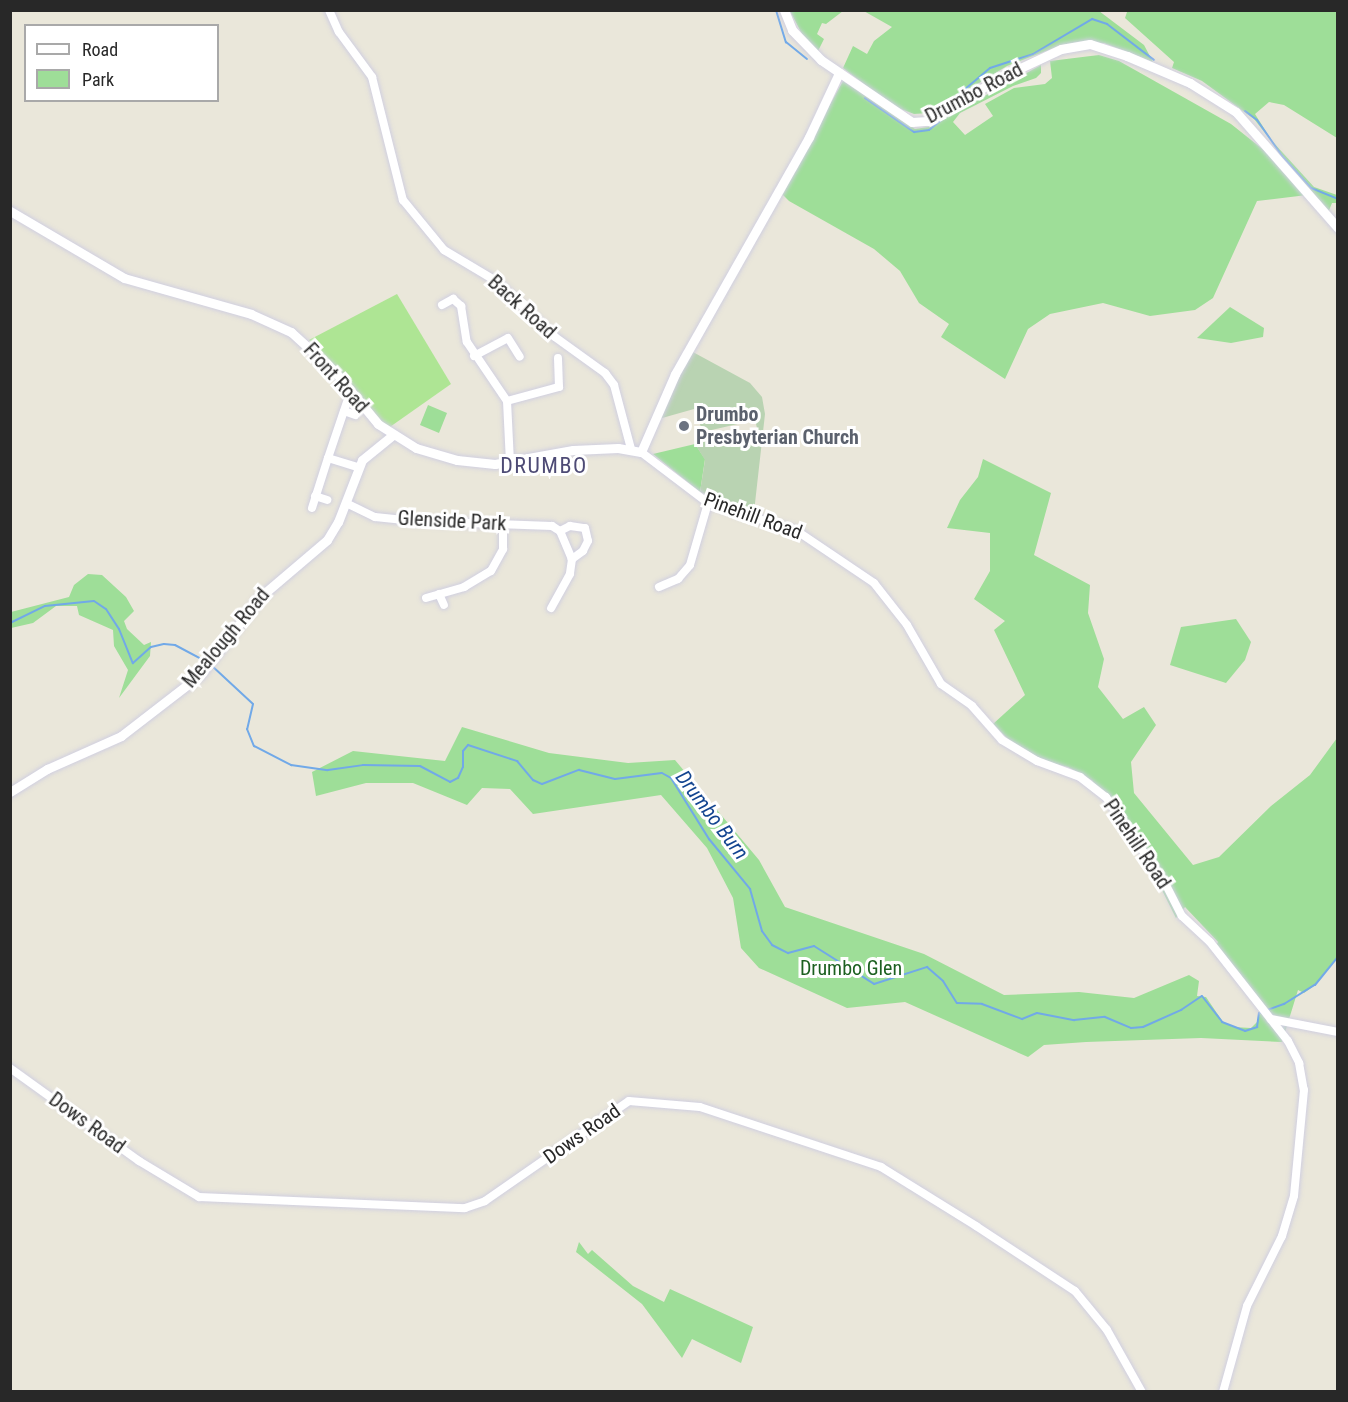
<!DOCTYPE html>
<style>
body{margin:0}
#map{position:relative;width:1348px;height:1402px;overflow:hidden;background:#eae7da;font-family:"Roboto Condensed",sans-serif}
div>[style]{position:absolute}
[style*='--x']{left:calc(var(--x)*1px);top:calc(var(--y)*1px);width:calc(var(--w)*1px);rotate:calc(var(--a)*1deg)}
.green>*{inset:0;background:#9ede98}
.cemetery>*{inset:0;background:#b9d3b2}
.pitch>*{inset:0;background:#aee594}
.stream>*{height:2px;margin:-1px;padding:0 1px;transform-origin:1px;border-radius:1px;background:#71a9e8}
.roads{filter:drop-shadow(0 0 2px #d0cfe0) drop-shadow(0 0 2px #d0cfe0)}
.minor>*{height:8px;margin:-4px;padding:0 4px;transform-origin:4px;border-radius:4px;background:#fff}
.tertiary>*{height:9px;margin:-4.5px;padding:0 4.5px;transform-origin:4.5px;border-radius:4.5px;background:#fff}
.dots>*{width:16px;height:16px;translate:-50% -50%;box-sizing:border-box;border:3px solid #fff;border-radius:50%}
span{translate:-50% -50%;white-space:nowrap;text-align:center;line-height:1.15;-webkit-text-stroke:6px #fff;paint-order:stroke}
.street-label{font-size:20px;color:#282828}
.worship-label{font-size:20px;color:#5b616d;font-weight:700}
.left{translate:0 -50%;text-align:left}
.park-label{font-size:20px;color:#1c6020}
.water-label{font-size:21px;color:#134590;font-style:italic}
.quarter-label{font-size:22px;color:#4e4b75;letter-spacing:1.5px}
.frame{position:absolute;inset:0;border:12px solid #282828;pointer-events:none}
.legend{position:absolute;left:24px;top:24px;width:195px;height:78px;box-sizing:border-box;background:#fff;border:2px solid #a9a9a9;margin:0;padding:8px 10px;list-style:none;font-size:18px;color:#282828}
.legend li{display:flex;align-items:center;gap:12px;height:30px}
.legend b{width:30px;border:2px solid #a9a9a9}
</style>
<div id="map">
<div class="green">
<i style="clip-path:polygon(862px 10px,1099px 11px,1144px 45px,1153px 62px,1104px 43px,1062px 45px,1007px 66px,930px 113px,914px 114px,893px 106px,843px 68px,853px 46px,867px 54px,874px 41px,892px 27px)"></i>
<i style="clip-path:polygon(1144px 10px,1337px 11px,1337px 138px,1284px 105px,1269px 102px,1255px 114px,1272px 141px,1314px 187px,1337px 195px,1337px 203px,1332px 203px,1328px 213px,1254px 119px,1202px 81px,1172px 68px,1174px 62px,1125px 18px,1127px 12px)"></i>
<i style="clip-path:polygon(790px 11px,843px 11px,826px 24px,822px 23px,817px 34px,824px 39px,818px 51px,803px 36px)"></i>
<i style="clip-path:polygon(1099px 55px,1119px 61px,1231px 124px,1265px 151px,1307px 195px,1257px 201px,1213px 298px,1195px 310px,1150px 316px,1103px 303px,1050px 314px,1028px 329px,1005px 379px,941px 337px,949px 324px,919px 303px,900px 271px,874px 249px,789px 201px,781px 193px,843px 81px,915px 129px,928px 127px,1041px 65px,1041px 73px,1036px 78px,1013px 86px,960px 113px,953px 122px,965px 135px,993px 116px,985px 104px,1014px 88px,1045px 84px,1052px 78px,1050px 61px)"></i>
<i style="clip-path:polygon(1230px 307px,1264px 328px,1263px 337px,1231px 343px,1197px 338px)"></i>
<i style="clip-path:polygon(428px 405px,447px 413px,439px 433px,420px 425px)"></i>
<i style="clip-path:polygon(695px 444px,705px 459px,700px 492px,653px 454px)"></i>
<i style="clip-path:polygon(983px 459px,1051px 493px,1034px 555px,1090px 585px,1088px 613px,1104px 659px,1098px 687px,1123px 719px,1144px 707px,1156px 725px,1131px 762px,1134px 793px,1193px 865px,1219px 857px,1271px 806px,1310px 775px,1337px 738px,1337px 957px,1315px 985px,1304px 993px,1298px 990px,1282px 1042px,1201px 1038px,1086px 1042px,1044px 1045px,1028px 1057px,905px 1002px,847px 1008px,759px 968px,741px 948px,733px 898px,707px 848px,661px 795px,533px 814px,510px 789px,482px 788px,467px 805px,413px 783px,366px 783px,316px 796px,312px 772px,353px 751px,445px 761px,462px 727px,549px 753px,628px 763px,675px 760px,759px 860px,785px 907px,924px 954px,1004px 995px,1079px 992px,1134px 998px,1189px 975px,1199px 981px,1197px 996px,1206px 997px,1223px 1022px,1233px 1027px,1251px 1028px,1258px 1021px,1259px 1009px,1213px 950px,1218px 942px,1185px 907px,1176px 918px,1155px 876px,1104px 799px,1091px 787px,1093px 781px,1068px 767px,1039px 760px,1011px 742px,993px 724px,1025px 695px,994px 630px,1005px 621px,974px 599px,990px 571px,990px 533px,947px 528px,960px 500px,978px 477px)"></i>
<i style="clip-path:polygon(88px 574px,102px 575px,126px 597px,134px 611px,124px 621px,127px 629px,144px 645px,151px 642px,150px 656px,119px 698px,128px 670px,114px 646px,113px 630px,79px 615px,77px 606px,56px 606px,33px 623px,11px 628px,11px 612px,69px 597px,74px 585px)"></i>
<i style="clip-path:polygon(1236px 619px,1251px 642px,1245px 660px,1226px 683px,1170px 665px,1181px 627px)"></i>
<i style="clip-path:polygon(579px 1242px,588px 1254px,592px 1250px,633px 1286px,664px 1302px,670px 1289px,753px 1327px,741px 1363px,692px 1339px,682px 1358px,642px 1304px,576px 1252px)"></i>
</div>
<div class="cemetery">
<i style="clip-path:polygon(691px 351px,750px 383px,762px 397px,765px 414px,754px 512px,700px 492px,705px 460px,695px 444px,757px 428px,755px 420px,703px 432px,694px 409px,655px 420px)"></i>
</div>
<div class="pitch">
<i style="clip-path:polygon(397px 294px,451px 384px,387px 429px,309px 340px)"></i>
</div>
<div class="stream">
<i style="--x:776;--y:10;--w:34;--a:73"></i>
<i style="--x:786;--y:42;--w:27;--a:39"></i>
<i style="--x:865;--y:98;--w:60;--a:34.8"></i>
<i style="--x:914;--y:132;--w:15;--a:-8"></i>
<i style="--x:929;--y:130;--w:19;--a:-39"></i>
<i style="--x:951;--y:101;--w:51;--a:-40.2"></i>
<i style="--x:990;--y:68;--w:45;--a:-18"></i>
<i style="--x:1033;--y:54;--w:69;--a:-30.7"></i>
<i style="--x:1092;--y:19;--w:16;--a:18"></i>
<i style="--x:1107;--y:24;--w:59;--a:37.5"></i>
<i style="--x:1245;--y:111;--w:15;--a:37"></i>
<i style="--x:1257;--y:120;--w:44;--a:55.2"></i>
<i style="--x:1282;--y:156;--w:43;--a:47.8"></i>
<i style="--x:1311;--y:188;--w:29;--a:22"></i>
<i style="--x:10;--y:623;--w:39;--a:-26"></i>
<i style="--x:45;--y:606;--w:49;--a:-5.8"></i>
<i style="--x:94;--y:601;--w:14;--a:34"></i>
<i style="--x:106;--y:609;--w:24;--a:57"></i>
<i style="--x:119;--y:629;--w:37;--a:68"></i>
<i style="--x:133;--y:663;--w:24;--a:-42"></i>
<i style="--x:151;--y:647;--w:13;--a:-13"></i>
<i style="--x:164;--y:644;--w:11;--a:5"></i>
<i style="--x:175;--y:645;--w:36;--a:28"></i>
<i style="--x:211;--y:665;--w:57;--a:42.9"></i>
<i style="--x:253;--y:704;--w:26;--a:103"></i>
<i style="--x:247;--y:729;--w:18;--a:68"></i>
<i style="--x:254;--y:746;--w:42;--a:27.2"></i>
<i style="--x:291;--y:765;--w:37;--a:8"></i>
<i style="--x:328;--y:770;--w:35;--a:-8"></i>
<i style="--x:363;--y:765;--w:57;--a:1"></i>
<i style="--x:420;--y:766;--w:34;--a:28"></i>
<i style="--x:450;--y:782;--w:9;--a:-27"></i>
<i style="--x:458;--y:778;--w:12;--a:-66"></i>
<i style="--x:463;--y:767;--w:16;--a:-90"></i>
<i style="--x:463;--y:751;--w:8;--a:-50"></i>
<i style="--x:468;--y:745;--w:52;--a:18.1"></i>
<i style="--x:517;--y:761;--w:25;--a:50"></i>
<i style="--x:533;--y:780;--w:10;--a:24"></i>
<i style="--x:542;--y:784;--w:40;--a:-21"></i>
<i style="--x:579;--y:770;--w:37;--a:14"></i>
<i style="--x:615;--y:779;--w:47;--a:-7.3"></i>
<i style="--x:662;--y:773;--w:10;--a:29"></i>
<i style="--x:671;--y:778;--w:72;--a:58.1"></i>
<i style="--x:709;--y:839;--w:65;--a:50.6"></i>
<i style="--x:750;--y:889;--w:44;--a:74.1"></i>
<i style="--x:762;--y:931;--w:17;--a:54"></i>
<i style="--x:772;--y:945;--w:18;--a:27"></i>
<i style="--x:788;--y:953;--w:27;--a:-15"></i>
<i style="--x:814;--y:946;--w:71;--a:32.3"></i>
<i style="--x:874;--y:984;--w:56;--a:-17.8"></i>
<i style="--x:927;--y:967;--w:21;--a:41"></i>
<i style="--x:943;--y:981;--w:26;--a:58"></i>
<i style="--x:957;--y:1003;--w:25;--a:2"></i>
<i style="--x:982;--y:1004;--w:43;--a:20.6"></i>
<i style="--x:1022;--y:1019;--w:16;--a:-22"></i>
<i style="--x:1037;--y:1013;--w:38;--a:11"></i>
<i style="--x:1074;--y:1020;--w:31;--a:-6"></i>
<i style="--x:1105;--y:1017;--w:28;--a:23"></i>
<i style="--x:1131;--y:1028;--w:12;--a:-5"></i>
<i style="--x:1143;--y:1027;--w:42;--a:-24.1"></i>
<i style="--x:1181;--y:1010;--w:25;--a:-34"></i>
<i style="--x:1202;--y:996;--w:33;--a:52"></i>
<i style="--x:1222;--y:1022;--w:25;--a:21"></i>
<i style="--x:1245;--y:1031;--w:13;--a:-18"></i>
<i style="--x:1257;--y:1027;--w:14;--a:-82"></i>
<i style="--x:1259;--y:1013;--w:27;--a:-20"></i>
<i style="--x:1284;--y:1004;--w:36;--a:-32"></i>
<i style="--x:1315;--y:985;--w:36;--a:-51"></i>
</div>
<div class="roads">
<div class="minor">
<i style="--x:329;--y:10;--w:24;--a:66"></i>
<i style="--x:339;--y:32;--w:56;--a:53.7"></i>
<i style="--x:372;--y:77;--w:127;--a:75.9"></i>
<i style="--x:403;--y:200;--w:65;--a:50.6"></i>
<i style="--x:444;--y:250;--w:61;--a:30.8"></i>
<i style="--x:496;--y:281;--w:81;--a:43.5"></i>
<i style="--x:555;--y:337;--w:62;--a:35.8"></i>
<i style="--x:605;--y:373;--w:15;--a:53"></i>
<i style="--x:614;--y:385;--w:66;--a:75.1"></i>
<i style="--x:442;--y:305;--w:13;--a:-29"></i>
<i style="--x:453;--y:299;--w:11;--a:41"></i>
<i style="--x:461;--y:306;--w:36;--a:81"></i>
<i style="--x:467;--y:342;--w:71;--a:55.9"></i>
<i style="--x:507;--y:401;--w:62;--a:87.2"></i>
<i style="--x:474;--y:356;--w:38;--a:-28"></i>
<i style="--x:508;--y:338;--w:22;--a:58"></i>
<i style="--x:507;--y:401;--w:54;--a:-15.1"></i>
<i style="--x:559;--y:387;--w:29;--a:-92"></i>
<i style="--x:344;--y:411;--w:12;--a:20"></i>
<i style="--x:641;--y:452;--w:84;--a:37.3"></i>
<i style="--x:708;--y:503;--w:93;--a:17.5"></i>
<i style="--x:797;--y:531;--w:93;--a:34"></i>
<i style="--x:874;--y:583;--w:53;--a:51.8"></i>
<i style="--x:907;--y:625;--w:68;--a:60"></i>
<i style="--x:941;--y:684;--w:38;--a:35"></i>
<i style="--x:972;--y:706;--w:45;--a:48.6"></i>
<i style="--x:1002;--y:740;--w:41;--a:31"></i>
<i style="--x:1037;--y:761;--w:46;--a:20.4"></i>
<i style="--x:1080;--y:777;--w:33;--a:38"></i>
<i style="--x:1106;--y:797;--w:104;--a:55.5"></i>
<i style="--x:1165;--y:883;--w:37;--a:63"></i>
<i style="--x:1182;--y:916;--w:38;--a:43"></i>
<i style="--x:1210;--y:942;--w:126;--a:51.8"></i>
<i style="--x:1288;--y:1041;--w:25;--a:63"></i>
<i style="--x:1299;--y:1063;--w:27;--a:80"></i>
<i style="--x:1304;--y:1090;--w:106;--a:95.4"></i>
<i style="--x:1294;--y:1196;--w:42;--a:106.7"></i>
<i style="--x:1282;--y:1236;--w:78;--a:116.6"></i>
<i style="--x:1247;--y:1306;--w:89;--a:105.6"></i>
<i style="--x:328;--y:458;--w:59;--a:-71.3"></i>
<i style="--x:315;--y:496;--w:13;--a:18"></i>
<i style="--x:346;--y:503;--w:32;--a:26"></i>
<i style="--x:375;--y:517;--w:39;--a:6"></i>
<i style="--x:414;--y:521;--w:138;--a:2.1"></i>
<i style="--x:552;--y:526;--w:9;--a:32"></i>
<i style="--x:560;--y:531;--w:11;--a:-27"></i>
<i style="--x:570;--y:526;--w:15;--a:8"></i>
<i style="--x:585;--y:528;--w:13;--a:77"></i>
<i style="--x:588;--y:541;--w:11;--a:117"></i>
<i style="--x:583;--y:551;--w:14;--a:144"></i>
<i style="--x:572;--y:559;--w:15;--a:98"></i>
<i style="--x:570;--y:574;--w:39;--a:119"></i>
<i style="--x:312;--y:508;--w:52;--a:-72.3"></i>
<i style="--x:328;--y:458;--w:31;--a:17"></i>
<i style="--x:560;--y:531;--w:30;--a:67"></i>
<i style="--x:659;--y:587;--w:21;--a:-23"></i>
<i style="--x:678;--y:579;--w:18;--a:-49"></i>
<i style="--x:690;--y:565;--w:65;--a:-73.8"></i>
<i style="--x:439;--y:594;--w:12;--a:66"></i>
<i style="--x:426;--y:598;--w:40;--a:-16"></i>
<i style="--x:464;--y:587;--w:31;--a:-31"></i>
<i style="--x:491;--y:571;--w:25;--a:-61"></i>
<i style="--x:503;--y:549;--w:26;--a:-90"></i>
<i style="--x:1271;--y:1019;--w:68;--a:11"></i>
<i style="--x:10;--y:1068;--w:159;--a:35.8"></i>
<i style="--x:139;--y:1161;--w:70;--a:31"></i>
<i style="--x:199;--y:1197;--w:266;--a:2.4"></i>
<i style="--x:465;--y:1208;--w:21;--a:-19"></i>
<i style="--x:485;--y:1201;--w:175;--a:-34.8"></i>
<i style="--x:629;--y:1101;--w:71;--a:4.8"></i>
<i style="--x:700;--y:1107;--w:191;--a:18.3"></i>
<i style="--x:881;--y:1167;--w:112;--a:31.8"></i>
<i style="--x:976;--y:1226;--w:118;--a:33.3"></i>
<i style="--x:1075;--y:1291;--w:50;--a:50.6"></i>
<i style="--x:1107;--y:1330;--w:71;--a:60.6"></i>
</div>
<div class="tertiary">
<i style="--x:784;--y:10;--w:22;--a:68"></i>
<i style="--x:792;--y:30;--w:42;--a:46"></i>
<i style="--x:821;--y:60;--w:110;--a:34.3"></i>
<i style="--x:912;--y:122;--w:16;--a:-4"></i>
<i style="--x:928;--y:121;--w:83;--a:-31.2"></i>
<i style="--x:999;--y:78;--w:68;--a:-25.1"></i>
<i style="--x:1061;--y:49;--w:29;--a:-10"></i>
<i style="--x:1090;--y:44;--w:39;--a:18"></i>
<i style="--x:1127;--y:56;--w:69;--a:23.2"></i>
<i style="--x:1190;--y:83;--w:54;--a:32.2"></i>
<i style="--x:1236;--y:112;--w:154;--a:48.7"></i>
<i style="--x:10;--y:211;--w:132;--a:30.4"></i>
<i style="--x:124;--y:278;--w:132;--a:15.8"></i>
<i style="--x:251;--y:314;--w:44;--a:24.2"></i>
<i style="--x:291;--y:332;--w:61;--a:42.3"></i>
<i style="--x:336;--y:373;--w:66;--a:50.5"></i>
<i style="--x:378;--y:424;--w:45;--a:32.3"></i>
<i style="--x:416;--y:448;--w:43;--a:16.3"></i>
<i style="--x:457;--y:460;--w:38;--a:6"></i>
<i style="--x:495;--y:464;--w:79;--a:-10.2"></i>
<i style="--x:573;--y:450;--w:45;--a:-2.5"></i>
<i style="--x:618;--y:448;--w:23;--a:10"></i>
<i style="--x:641;--y:452;--w:85;--a:-66.4"></i>
<i style="--x:675;--y:374;--w:272;--a:-60.5"></i>
<i style="--x:809;--y:137;--w:71;--a:-64.9"></i>
<i style="--x:10;--y:792;--w:44;--a:-31.9"></i>
<i style="--x:47;--y:769;--w:81;--a:-24"></i>
<i style="--x:121;--y:736;--w:100;--a:-37.7"></i>
<i style="--x:200;--y:675;--w:98;--a:-52.4"></i>
<i style="--x:260;--y:597;--w:88;--a:-40.4"></i>
<i style="--x:327;--y:540;--w:21;--a:-59"></i>
<i style="--x:338;--y:522;--w:66;--a:-68.8"></i>
<i style="--x:362;--y:460;--w:40;--a:-39"></i>
</div>
</div>
<div class="dots">
<i style="left:684px;top:426px;background:#6b7280"></i>
</div>
<div class="street-label">
<span style="left:974px;top:93px;rotate:-28deg">Drumbo Road</span>
<span style="left:522px;top:307px;rotate:42deg">Back Road</span>
<span style="left:336px;top:378px;rotate:48deg">Front Road</span>
<span style="left:753px;top:516px;rotate:20deg">Pinehill Road</span>
<span style="left:452px;top:521px;rotate:3deg">Glenside Park</span>
<span style="left:226px;top:638px;rotate:-50deg">Mealough Road</span>
<span style="left:1137px;top:844px;rotate:56deg">Pinehill Road</span>
<span style="left:87px;top:1123px;rotate:36deg">Dows Road</span>
<span style="left:582px;top:1134px;rotate:-35deg">Dows Road</span>
</div>
<div class="worship-label">
<span class="left" style="left:696px;top:426px">Drumbo<br>Presbyterian Church</span>
</div>
<div class="park-label">
<span style="left:851px;top:968px">Drumbo Glen</span>
</div>
<div class="water-label">
<span style="left:712px;top:815px;rotate:53deg">Drumbo Burn</span>
</div>
<div class="quarter-label">
<span style="left:544px;top:466px">DRUMBO</span>
</div>
<div class="frame"></div>
<ul class="legend">
<li><b style="height:8px;background:#fff"></b>Road</li>
<li><b style="height:16px;background:#9ede98"></b>Park</li>
</ul>
</div>
